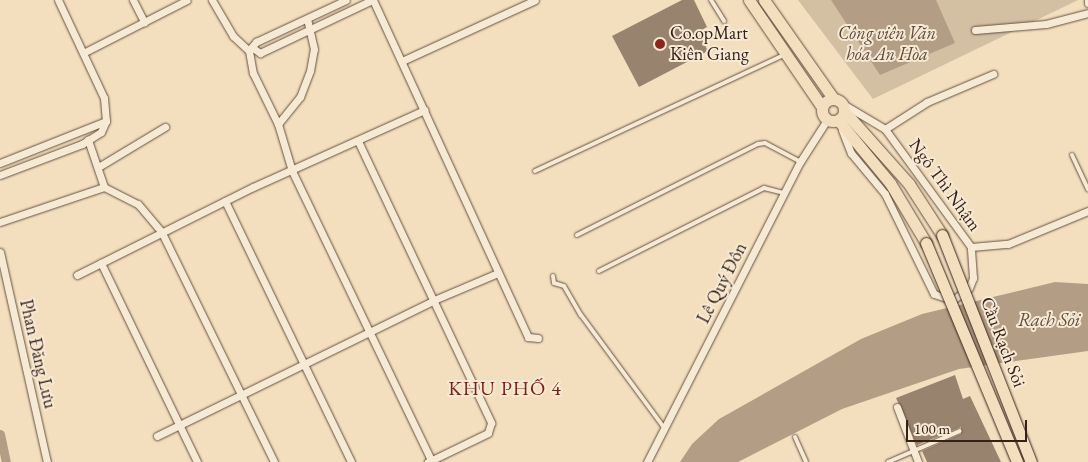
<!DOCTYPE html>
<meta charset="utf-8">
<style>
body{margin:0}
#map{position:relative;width:1088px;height:462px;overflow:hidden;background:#f3dfbd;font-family:"EB Garamond",serif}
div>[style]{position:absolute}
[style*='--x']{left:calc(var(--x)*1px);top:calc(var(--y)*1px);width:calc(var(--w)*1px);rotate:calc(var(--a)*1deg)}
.green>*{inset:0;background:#d3bfa1}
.water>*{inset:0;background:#b39e85}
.canal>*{height:9px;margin:-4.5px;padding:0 4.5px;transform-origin:4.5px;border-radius:4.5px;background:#b39e85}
.building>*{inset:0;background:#98846e}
.roads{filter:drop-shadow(0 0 1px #655042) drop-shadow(0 0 1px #655042)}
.service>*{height:4px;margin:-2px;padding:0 2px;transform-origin:2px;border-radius:2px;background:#f7ead4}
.minor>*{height:7px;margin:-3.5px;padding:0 3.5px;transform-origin:3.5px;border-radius:3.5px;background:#f7ead4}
.primary>*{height:11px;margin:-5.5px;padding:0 5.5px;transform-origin:5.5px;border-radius:5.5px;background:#f3dfbd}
.primary>.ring{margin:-5.5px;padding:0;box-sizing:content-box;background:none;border:11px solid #f3dfbd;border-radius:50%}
.bridges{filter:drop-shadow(0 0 1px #362119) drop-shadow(0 0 1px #362119)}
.primary-bridge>*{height:11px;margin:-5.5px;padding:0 5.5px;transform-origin:5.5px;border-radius:5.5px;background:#f3dfbd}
.dots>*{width:14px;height:14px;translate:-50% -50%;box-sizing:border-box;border:2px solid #f7ead4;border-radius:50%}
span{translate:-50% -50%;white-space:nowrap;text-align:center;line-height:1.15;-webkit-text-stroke:4px #f7ead4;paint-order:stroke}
.poi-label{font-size:18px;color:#362119}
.left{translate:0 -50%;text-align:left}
.park-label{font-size:18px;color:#5d483b;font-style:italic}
.street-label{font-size:18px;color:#362119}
.water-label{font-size:19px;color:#624d3f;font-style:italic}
.quarter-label{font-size:20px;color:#7a1f14;letter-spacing:1px}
.scale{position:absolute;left:906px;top:420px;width:121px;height:22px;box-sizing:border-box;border:2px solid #362119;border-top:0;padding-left:6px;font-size:15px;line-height:18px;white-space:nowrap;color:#362119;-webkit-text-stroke:4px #f7ead4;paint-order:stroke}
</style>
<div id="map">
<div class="green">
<i style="clip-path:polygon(798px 0,1078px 0,873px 99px)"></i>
</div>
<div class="water">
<i style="clip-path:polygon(831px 0,936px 0,955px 43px,880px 75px)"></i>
<i style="clip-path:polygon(1055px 282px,1088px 284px,1088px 351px,959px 369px,842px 409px,738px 462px,680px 462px,692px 444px,719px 419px,861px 339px,922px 314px)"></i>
</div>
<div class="canal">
<i style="--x:0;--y:434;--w:29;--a:78"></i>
</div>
<div class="building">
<i style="clip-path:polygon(682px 0,694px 0,707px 27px,698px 32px,708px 51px,639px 87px,612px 36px)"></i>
<i style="clip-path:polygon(955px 375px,963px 399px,970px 396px,1001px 462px,927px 462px,922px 451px,961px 434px,961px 427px,917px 445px,896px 398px)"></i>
</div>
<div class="roads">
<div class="service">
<i style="--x:711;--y:0;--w:25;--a:58"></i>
<i style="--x:1072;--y:155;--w:38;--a:65"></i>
<i style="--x:535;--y:171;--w:275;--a:-25"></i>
<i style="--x:577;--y:235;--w:203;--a:-26.7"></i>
<i style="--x:758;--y:144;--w:7;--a:-8"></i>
<i style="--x:765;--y:143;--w:40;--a:28"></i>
<i style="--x:599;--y:271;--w:185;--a:-26.7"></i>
<i style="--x:764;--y:188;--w:21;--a:14"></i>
<i style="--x:553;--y:276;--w:7;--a:82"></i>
<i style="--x:554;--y:283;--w:10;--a:17"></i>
<i style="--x:564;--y:286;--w:34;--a:60"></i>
<i style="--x:581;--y:315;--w:142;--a:53.6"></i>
<i style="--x:795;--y:437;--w:27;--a:66"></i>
<i style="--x:888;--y:462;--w:78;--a:-23.3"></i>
</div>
<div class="minor">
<i style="--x:133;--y:0;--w:25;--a:63"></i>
<i style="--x:212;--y:0;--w:42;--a:59.7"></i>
<i style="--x:233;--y:36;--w:22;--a:43"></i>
<i style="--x:249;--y:51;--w:22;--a:80"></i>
<i style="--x:253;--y:73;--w:57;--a:63.9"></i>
<i style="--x:278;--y:124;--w:49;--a:73.4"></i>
<i style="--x:292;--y:171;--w:323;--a:64.3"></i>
<i style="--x:373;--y:0;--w:371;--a:65.3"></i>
<i style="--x:528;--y:337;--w:10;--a:6"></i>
<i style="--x:1088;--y:0;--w:3;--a:90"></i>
<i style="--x:975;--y:30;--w:71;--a:-4.8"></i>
<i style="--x:1046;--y:24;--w:43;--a:-14.7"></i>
<i style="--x:253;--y:48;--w:9;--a:36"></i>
<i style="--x:260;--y:53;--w:124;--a:-25.3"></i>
<i style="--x:249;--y:50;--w:11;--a:-49"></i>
<i style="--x:256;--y:42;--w:99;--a:-25"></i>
<i style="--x:85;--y:52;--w:114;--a:-27"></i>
<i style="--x:402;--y:61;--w:146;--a:-24.6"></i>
<i style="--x:843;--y:104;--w:49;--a:30.8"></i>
<i style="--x:885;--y:129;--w:146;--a:53.9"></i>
<i style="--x:971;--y:247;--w:37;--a:-5"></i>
<i style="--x:1008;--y:244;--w:87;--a:-22.4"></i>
<i style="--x:278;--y:124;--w:35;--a:-51"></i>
<i style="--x:300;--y:97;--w:28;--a:-69"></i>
<i style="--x:310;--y:71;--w:22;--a:-80"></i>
<i style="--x:314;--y:49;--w:31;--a:-103"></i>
<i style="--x:885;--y:129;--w:50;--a:-32.7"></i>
<i style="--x:927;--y:102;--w:72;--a:-23"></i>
<i style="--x:842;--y:130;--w:25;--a:69"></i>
<i style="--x:851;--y:153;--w:53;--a:50.3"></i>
<i style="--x:885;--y:194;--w:111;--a:63.9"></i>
<i style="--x:934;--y:294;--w:20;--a:18"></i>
<i style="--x:953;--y:300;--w:20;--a:-37"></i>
<i style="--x:969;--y:288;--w:11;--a:-68"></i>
<i style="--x:973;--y:278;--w:31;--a:-94"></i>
<i style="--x:358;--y:141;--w:312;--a:64.7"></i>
<i style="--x:491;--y:423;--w:10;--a:107"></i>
<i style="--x:488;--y:433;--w:67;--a:154.2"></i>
<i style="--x:0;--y:163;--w:114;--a:-21.6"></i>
<i style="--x:100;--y:166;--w:76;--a:-31"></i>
<i style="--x:0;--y:175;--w:88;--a:-20.7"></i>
<i style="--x:82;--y:144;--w:22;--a:-32"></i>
<i style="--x:101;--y:132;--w:12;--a:-66"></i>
<i style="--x:106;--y:121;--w:23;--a:-95"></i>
<i style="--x:104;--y:98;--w:108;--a:-115.1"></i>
<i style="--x:104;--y:187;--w:38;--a:27"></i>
<i style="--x:138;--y:204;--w:38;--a:50"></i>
<i style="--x:162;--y:233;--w:255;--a:63.9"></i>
<i style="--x:225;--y:201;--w:290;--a:64.2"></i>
<i style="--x:0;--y:222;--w:110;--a:-18.6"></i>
<i style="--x:104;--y:187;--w:50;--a:-108.8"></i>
<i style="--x:0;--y:252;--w:215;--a:77.4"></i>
<i style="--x:101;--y:263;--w:221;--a:64.2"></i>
<i style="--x:77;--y:275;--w:197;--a:-26.6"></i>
<i style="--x:253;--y:187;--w:188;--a:-24.2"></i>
<i style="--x:897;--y:407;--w:59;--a:69.1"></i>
<i style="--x:157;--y:436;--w:309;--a:-26.1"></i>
<i style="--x:434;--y:300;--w:69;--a:-22.9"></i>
<i style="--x:647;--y:462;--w:337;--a:-63"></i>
<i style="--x:800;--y:162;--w:50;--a:-57.3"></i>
</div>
<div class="primary">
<i style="--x:749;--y:0;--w:130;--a:55.7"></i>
<i style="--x:764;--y:0;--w:120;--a:54.9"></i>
<i class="ring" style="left:822px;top:99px;width:11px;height:11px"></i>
<i style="--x:844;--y:111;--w:98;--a:48.3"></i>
<i style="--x:909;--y:184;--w:61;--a:57.1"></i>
<i style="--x:838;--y:120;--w:82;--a:50.5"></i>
<i style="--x:890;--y:183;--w:70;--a:59"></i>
</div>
</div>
<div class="bridges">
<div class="primary-bridge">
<i style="--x:942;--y:235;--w:244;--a:68.6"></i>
<i style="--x:926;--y:243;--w:237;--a:67.4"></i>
</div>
</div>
<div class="dots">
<i style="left:660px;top:44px;background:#8f2418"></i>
</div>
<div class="poi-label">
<span class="left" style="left:670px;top:44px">Co.opMart<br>Kiên Giang</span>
</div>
<div class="park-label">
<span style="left:887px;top:44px">Công viên Văn<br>hóa An Hòa</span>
</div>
<div class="street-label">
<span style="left:945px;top:185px;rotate:54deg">Ngô Thì Nhậm</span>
<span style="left:722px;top:283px;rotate:-63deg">Lê Quý Đôn</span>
<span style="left:1003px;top:342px;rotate:69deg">Cầu Rạch Sỏi</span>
<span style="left:38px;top:354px;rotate:77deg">Phan Đăng Lưu</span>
</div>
<div class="water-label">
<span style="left:1049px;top:320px">Rạch Sỏi</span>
</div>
<div class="quarter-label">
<span style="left:505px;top:388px">KHU PHỐ 4</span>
</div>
<div class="scale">100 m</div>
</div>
